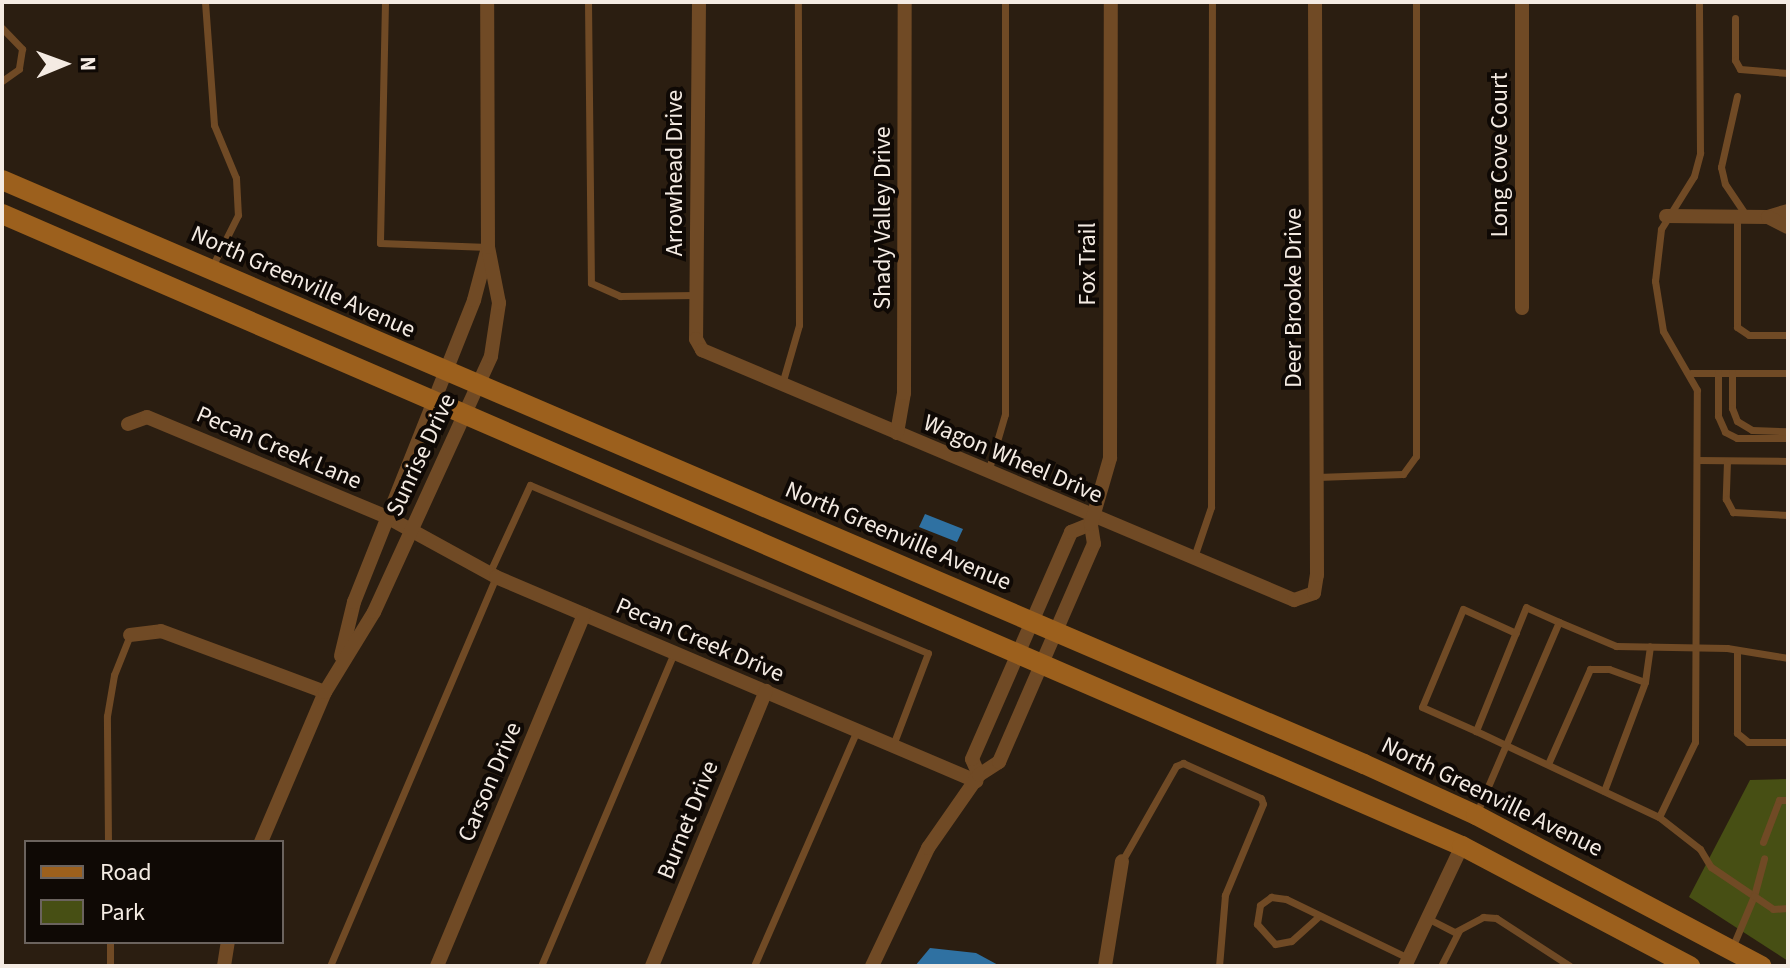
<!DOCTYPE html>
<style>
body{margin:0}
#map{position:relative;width:1790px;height:968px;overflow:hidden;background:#2b1e11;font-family:"Source Sans 3",sans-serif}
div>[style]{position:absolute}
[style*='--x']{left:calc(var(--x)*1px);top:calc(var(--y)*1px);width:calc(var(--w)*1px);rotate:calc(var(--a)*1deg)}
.green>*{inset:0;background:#474f14}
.water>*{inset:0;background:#2f71a2}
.service>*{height:7px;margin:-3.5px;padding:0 3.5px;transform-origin:3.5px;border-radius:3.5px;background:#704a25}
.minor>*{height:14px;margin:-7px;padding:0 7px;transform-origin:7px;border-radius:7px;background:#704a25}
.secondary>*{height:20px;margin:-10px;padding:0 10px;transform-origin:10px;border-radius:10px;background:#9c601d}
span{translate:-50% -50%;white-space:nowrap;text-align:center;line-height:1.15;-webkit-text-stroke:8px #0f0905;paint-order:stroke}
.street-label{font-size:24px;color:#f4ebe3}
.frame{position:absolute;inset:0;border:4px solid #f4ebe3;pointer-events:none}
.legend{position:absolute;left:24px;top:840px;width:260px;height:104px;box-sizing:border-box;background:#0f0905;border:2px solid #6b635e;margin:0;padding:10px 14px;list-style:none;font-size:24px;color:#f4ebe3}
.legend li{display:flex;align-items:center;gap:16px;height:40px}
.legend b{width:40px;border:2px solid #6b635e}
.north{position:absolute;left:24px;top:24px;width:80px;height:80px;-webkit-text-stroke:6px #0f0905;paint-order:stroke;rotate:89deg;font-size:22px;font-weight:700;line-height:32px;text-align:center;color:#f4ebe3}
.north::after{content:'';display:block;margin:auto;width:28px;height:36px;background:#f4ebe3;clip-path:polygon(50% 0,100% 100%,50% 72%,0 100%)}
</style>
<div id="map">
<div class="green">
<i style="clip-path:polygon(1788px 779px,1788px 961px,1689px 897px,1750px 780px)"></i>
</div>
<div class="water">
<i style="clip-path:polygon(925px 514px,963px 529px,957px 542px,919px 527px)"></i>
<i style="clip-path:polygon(930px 948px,976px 953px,1000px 966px,915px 966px)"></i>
</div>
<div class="service">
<i style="--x:205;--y:2;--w:123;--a:85.8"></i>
<i style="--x:214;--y:125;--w:57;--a:67.5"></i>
<i style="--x:236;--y:178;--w:37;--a:87"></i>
<i style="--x:238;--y:215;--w:58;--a:116.6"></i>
<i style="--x:385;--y:2;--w:241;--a:91.2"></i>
<i style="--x:380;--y:243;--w:108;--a:2.1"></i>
<i style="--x:588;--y:2;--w:281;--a:89.4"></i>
<i style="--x:591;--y:283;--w:32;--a:24"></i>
<i style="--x:620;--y:296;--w:76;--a:-0.8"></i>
<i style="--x:1735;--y:18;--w:42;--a:90"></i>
<i style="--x:1735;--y:60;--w:10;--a:61"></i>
<i style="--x:1740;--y:69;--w:48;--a:4.8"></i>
<i style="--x:2;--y:28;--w:29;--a:46"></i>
<i style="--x:22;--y:49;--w:20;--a:99"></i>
<i style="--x:19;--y:69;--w:21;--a:145"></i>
<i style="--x:1737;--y:96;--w:73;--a:102.7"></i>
<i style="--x:1721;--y:167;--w:17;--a:77"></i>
<i style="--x:1725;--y:184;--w:37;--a:56"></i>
<i style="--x:1737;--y:217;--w:110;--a:90"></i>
<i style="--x:1737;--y:327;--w:14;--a:34"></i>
<i style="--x:1749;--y:335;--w:39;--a:0"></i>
<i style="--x:1691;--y:373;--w:97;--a:0"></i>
<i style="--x:1718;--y:373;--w:43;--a:90"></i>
<i style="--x:1718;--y:416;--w:17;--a:66"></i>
<i style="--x:1725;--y:432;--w:13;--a:27"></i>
<i style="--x:1737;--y:438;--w:51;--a:0"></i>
<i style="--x:1732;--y:373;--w:35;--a:90"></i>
<i style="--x:1732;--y:408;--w:14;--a:69"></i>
<i style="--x:1737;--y:421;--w:17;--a:31"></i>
<i style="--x:1752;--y:430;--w:36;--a:2"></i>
<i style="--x:782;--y:384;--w:61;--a:-73.9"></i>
<i style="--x:799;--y:325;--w:323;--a:-90.2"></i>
<i style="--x:1697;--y:460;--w:91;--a:0.6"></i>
<i style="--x:1727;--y:461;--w:38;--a:92"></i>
<i style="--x:1726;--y:499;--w:15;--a:62"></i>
<i style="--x:1733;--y:512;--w:55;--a:3.1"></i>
<i style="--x:988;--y:472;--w:60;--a:-73.7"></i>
<i style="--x:1005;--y:414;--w:412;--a:-90"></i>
<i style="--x:1317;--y:477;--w:86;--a:-2"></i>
<i style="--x:1403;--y:474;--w:22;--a:-54"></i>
<i style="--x:1416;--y:456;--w:454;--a:-90"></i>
<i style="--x:1194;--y:557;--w:53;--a:-71.2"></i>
<i style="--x:1211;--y:507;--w:505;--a:-89.89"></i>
<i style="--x:489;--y:574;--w:98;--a:-65.3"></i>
<i style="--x:530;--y:485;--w:432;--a:22.9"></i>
<i style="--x:928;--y:653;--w:98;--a:110.8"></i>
<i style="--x:1559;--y:622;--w:36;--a:-156"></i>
<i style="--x:1526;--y:607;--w:134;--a:112"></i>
<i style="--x:1476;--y:731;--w:202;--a:25.2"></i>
<i style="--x:1659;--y:817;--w:83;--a:-64.4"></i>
<i style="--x:1695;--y:742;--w:352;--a:-89.7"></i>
<i style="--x:1697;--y:390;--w:68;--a:-120"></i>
<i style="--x:1663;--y:331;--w:51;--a:-99.1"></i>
<i style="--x:1655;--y:281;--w:52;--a:-83.4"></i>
<i style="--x:1661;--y:229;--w:62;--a:-58.1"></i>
<i style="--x:1694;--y:176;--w:24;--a:-75"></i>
<i style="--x:1700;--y:153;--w:151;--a:-90.4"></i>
<i style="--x:1737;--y:650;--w:83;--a:90"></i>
<i style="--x:1737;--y:733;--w:14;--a:39"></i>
<i style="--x:1748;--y:742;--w:40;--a:0"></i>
<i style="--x:1476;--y:731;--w:59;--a:-156"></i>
<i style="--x:1422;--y:707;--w:106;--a:-67.3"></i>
<i style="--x:1463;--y:609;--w:58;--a:24.4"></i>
<i style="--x:1548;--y:764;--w:104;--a:-66.1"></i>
<i style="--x:1590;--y:669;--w:19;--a:0"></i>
<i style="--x:1609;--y:669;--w:38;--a:20"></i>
<i style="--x:1604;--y:791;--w:116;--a:-69.4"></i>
<i style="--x:1645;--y:682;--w:36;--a:-82"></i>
<i style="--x:1477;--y:812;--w:207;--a:-66.7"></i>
<i style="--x:1559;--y:622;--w:62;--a:22.8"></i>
<i style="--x:1616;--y:646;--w:111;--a:1"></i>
<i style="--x:1727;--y:648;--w:62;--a:9.3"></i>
<i style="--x:1659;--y:817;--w:52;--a:38"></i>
<i style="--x:1700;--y:849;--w:21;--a:59"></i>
<i style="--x:1711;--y:867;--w:52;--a:34"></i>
<i style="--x:1754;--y:896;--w:39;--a:-75"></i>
<i style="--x:108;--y:842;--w:126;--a:-90.5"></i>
<i style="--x:107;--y:716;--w:42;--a:-80.3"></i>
<i style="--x:114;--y:675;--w:43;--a:-68.2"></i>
<i style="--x:1763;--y:842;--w:45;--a:-69.1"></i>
<i style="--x:1779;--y:800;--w:9;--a:0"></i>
<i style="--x:1122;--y:861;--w:109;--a:-60.4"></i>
<i style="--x:1176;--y:766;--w:8;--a:-23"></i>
<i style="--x:1183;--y:763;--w:85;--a:24.2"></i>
<i style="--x:1261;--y:798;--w:6;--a:72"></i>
<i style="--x:1263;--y:804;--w:99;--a:112.7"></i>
<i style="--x:1225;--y:895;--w:71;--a:94.8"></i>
<i style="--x:1318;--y:917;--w:36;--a:138"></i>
<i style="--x:1291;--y:941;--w:16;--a:169"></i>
<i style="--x:1275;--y:944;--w:27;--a:-132"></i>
<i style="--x:1257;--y:924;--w:19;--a:-81"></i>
<i style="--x:1260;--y:905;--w:14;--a:-36"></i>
<i style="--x:1271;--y:897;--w:15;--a:8"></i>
<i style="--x:1286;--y:899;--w:136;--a:25.8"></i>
<i style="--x:1427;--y:918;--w:31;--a:27"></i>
<i style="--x:1455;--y:932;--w:32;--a:-28"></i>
<i style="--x:1483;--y:917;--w:13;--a:4"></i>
<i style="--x:1496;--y:918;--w:88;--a:33"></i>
<i style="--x:110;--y:942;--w:24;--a:90"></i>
<i style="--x:1732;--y:948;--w:56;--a:-67.1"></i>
<i style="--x:1754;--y:896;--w:23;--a:34"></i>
<i style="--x:1773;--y:909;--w:15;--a:-4"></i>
<i style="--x:330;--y:966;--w:423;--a:-66.9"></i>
<i style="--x:541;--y:966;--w:340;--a:-67"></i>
<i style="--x:754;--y:966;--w:257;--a:-66.4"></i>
<i style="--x:1441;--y:966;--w:39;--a:-63"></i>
</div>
<div class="minor">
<i style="--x:699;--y:2;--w:337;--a:90.5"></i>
<i style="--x:696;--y:339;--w:13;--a:61"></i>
<i style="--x:702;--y:350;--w:643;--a:22.89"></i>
<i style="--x:1294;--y:600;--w:21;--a:-19"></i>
<i style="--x:1314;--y:593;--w:18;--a:-81"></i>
<i style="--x:1317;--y:575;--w:573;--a:-90.2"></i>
<i style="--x:1666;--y:216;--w:102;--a:0.6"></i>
<i style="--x:1768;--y:217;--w:21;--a:-17"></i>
<i style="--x:1768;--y:217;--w:22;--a:27"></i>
<i style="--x:1522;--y:308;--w:306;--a:-90"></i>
<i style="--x:128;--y:424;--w:20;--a:-20"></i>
<i style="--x:147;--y:417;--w:260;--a:22.6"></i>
<i style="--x:387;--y:517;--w:124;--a:28.8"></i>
<i style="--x:496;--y:577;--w:522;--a:23.03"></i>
<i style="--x:897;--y:433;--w:41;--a:-80.1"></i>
<i style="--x:904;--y:393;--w:391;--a:-89.9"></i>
<i style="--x:130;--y:635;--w:31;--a:-7"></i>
<i style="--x:161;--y:631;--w:175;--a:20.4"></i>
<i style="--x:341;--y:656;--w:56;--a:-76.5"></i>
<i style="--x:354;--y:602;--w:325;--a:-68.3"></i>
<i style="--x:474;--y:300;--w:51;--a:-75.1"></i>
<i style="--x:979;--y:775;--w:17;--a:-114"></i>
<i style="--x:972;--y:759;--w:248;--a:-66.4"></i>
<i style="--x:1071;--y:532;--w:22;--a:-22"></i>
<i style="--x:261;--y:842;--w:163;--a:-66.9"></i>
<i style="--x:325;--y:692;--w:94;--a:-58.5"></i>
<i style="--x:374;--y:612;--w:281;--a:-65.4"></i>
<i style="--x:491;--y:356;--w:54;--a:-81.4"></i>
<i style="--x:499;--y:303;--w:57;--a:-101.1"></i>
<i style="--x:488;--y:247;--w:245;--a:-90.2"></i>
<i style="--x:224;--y:966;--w:24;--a:-81"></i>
<i style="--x:437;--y:966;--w:381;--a:-67.3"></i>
<i style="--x:652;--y:966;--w:298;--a:-67.5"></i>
<i style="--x:872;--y:966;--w:131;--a:-64.6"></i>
<i style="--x:928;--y:848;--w:89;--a:-55.1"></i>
<i style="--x:979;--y:775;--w:24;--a:-33"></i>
<i style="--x:999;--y:762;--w:238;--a:-66.5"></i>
<i style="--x:1094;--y:544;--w:20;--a:-99"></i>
<i style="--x:1091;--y:524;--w:69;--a:-73.9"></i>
<i style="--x:1110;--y:458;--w:456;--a:-89.9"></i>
<i style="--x:1105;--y:966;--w:106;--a:-80.8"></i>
<i style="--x:1405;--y:966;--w:133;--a:-64.6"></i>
</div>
<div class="secondary">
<i style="--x:2;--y:180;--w:1482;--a:23.21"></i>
<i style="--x:1364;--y:764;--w:123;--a:24.5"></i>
<i style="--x:1476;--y:815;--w:323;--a:27.9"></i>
<i style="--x:2;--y:214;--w:1591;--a:23.41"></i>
<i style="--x:1462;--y:846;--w:258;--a:27.8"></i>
</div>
<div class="street-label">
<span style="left:1500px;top:155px;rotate:-90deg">Long Cove Court</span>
<span style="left:675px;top:173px;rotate:-90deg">Arrowhead Drive</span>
<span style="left:883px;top:218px;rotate:-90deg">Shady Valley Drive</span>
<span style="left:1088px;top:264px;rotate:-90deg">Fox Trail</span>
<span style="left:303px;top:282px;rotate:24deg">North Greenville Avenue</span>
<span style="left:1294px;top:298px;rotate:-90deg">Deer Brooke Drive</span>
<span style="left:279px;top:448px;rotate:23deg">Pecan Creek Lane</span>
<span style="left:421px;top:455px;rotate:-65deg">Sunrise Drive</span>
<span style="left:1013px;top:459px;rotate:23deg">Wagon Wheel Drive</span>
<span style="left:898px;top:536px;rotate:23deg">North Greenville Avenue</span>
<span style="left:700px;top:640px;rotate:23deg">Pecan Creek Drive</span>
<span style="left:490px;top:782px;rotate:-67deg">Carson Drive</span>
<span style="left:1492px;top:797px;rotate:26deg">North Greenville Avenue</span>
<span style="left:688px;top:820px;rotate:-68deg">Burnet Drive</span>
</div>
<div class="frame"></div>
<ul class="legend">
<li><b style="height:10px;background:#9c601d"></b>Road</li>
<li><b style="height:22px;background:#474f14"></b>Park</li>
</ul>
<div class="north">N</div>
</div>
